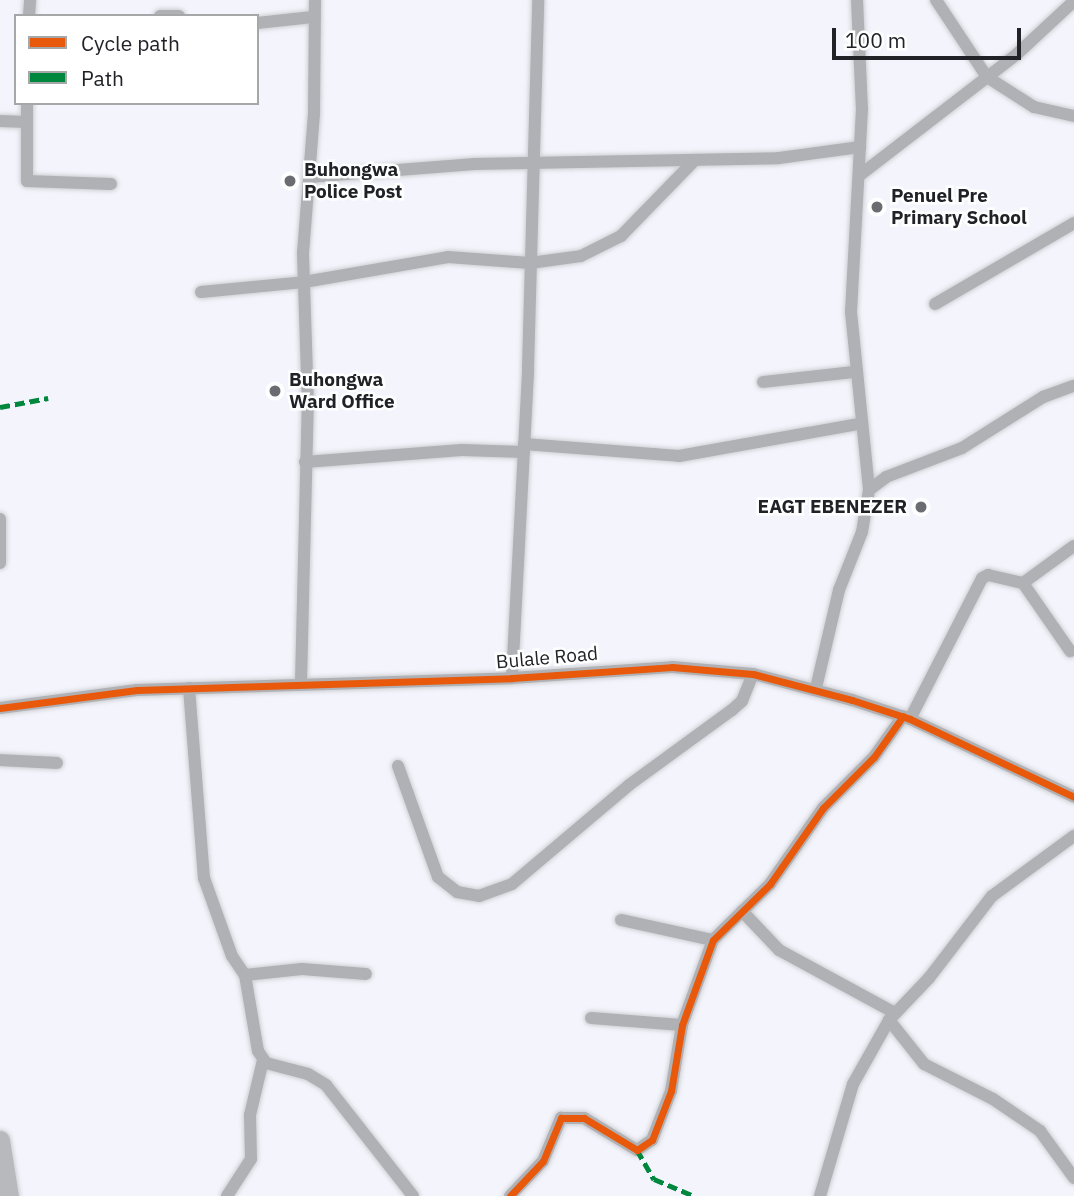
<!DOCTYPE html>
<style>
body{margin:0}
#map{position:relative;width:1074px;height:1196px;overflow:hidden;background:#f4f5fc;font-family:"IBM Plex Sans",sans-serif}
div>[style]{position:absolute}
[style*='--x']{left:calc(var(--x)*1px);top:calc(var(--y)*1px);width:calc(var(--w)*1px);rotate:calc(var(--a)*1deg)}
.roads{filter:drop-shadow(0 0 2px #cfd0d5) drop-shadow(0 0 2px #cfd0d5)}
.minor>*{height:12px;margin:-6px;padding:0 6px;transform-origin:6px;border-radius:6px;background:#afb1b4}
.highway>*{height:19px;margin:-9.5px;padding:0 9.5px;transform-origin:9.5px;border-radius:9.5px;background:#b8b9bd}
.quiet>*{height:5px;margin-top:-2.5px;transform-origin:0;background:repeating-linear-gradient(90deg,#00873e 0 10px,transparent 0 15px)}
.cycleway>*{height:7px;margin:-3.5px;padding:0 3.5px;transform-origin:3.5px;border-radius:3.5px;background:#e8590c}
.dots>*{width:19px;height:19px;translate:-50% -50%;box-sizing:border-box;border:4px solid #fff;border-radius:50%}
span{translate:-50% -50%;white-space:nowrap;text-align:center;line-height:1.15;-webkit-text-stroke:5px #fff;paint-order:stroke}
.poi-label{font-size:19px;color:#212227;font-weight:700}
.left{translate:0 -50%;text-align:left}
.right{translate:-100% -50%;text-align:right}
.street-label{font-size:19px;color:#212227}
.legend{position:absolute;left:14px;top:14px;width:245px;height:91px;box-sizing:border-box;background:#fff;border:2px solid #a6a7a9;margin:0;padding:9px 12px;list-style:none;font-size:21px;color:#212227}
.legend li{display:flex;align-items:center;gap:14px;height:35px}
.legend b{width:35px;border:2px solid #a6a7a9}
.scale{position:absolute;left:832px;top:28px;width:189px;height:32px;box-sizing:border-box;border:4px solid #212227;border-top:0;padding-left:9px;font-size:21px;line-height:24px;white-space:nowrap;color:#212227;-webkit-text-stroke:5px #fff;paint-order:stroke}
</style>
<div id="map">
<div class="roads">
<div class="minor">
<i style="--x:857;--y:0;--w:109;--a:87.4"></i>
<i style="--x:862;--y:109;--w:203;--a:93.1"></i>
<i style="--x:851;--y:312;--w:179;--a:84.2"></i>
<i style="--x:936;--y:0;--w:92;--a:56.5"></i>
<i style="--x:987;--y:77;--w:56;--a:32.6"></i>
<i style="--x:1034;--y:107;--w:41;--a:12.7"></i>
<i style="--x:29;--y:16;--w:16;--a:-86"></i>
<i style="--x:160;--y:16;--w:19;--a:0"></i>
<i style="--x:257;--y:23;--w:56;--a:-6.1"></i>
<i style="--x:27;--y:103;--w:78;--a:90"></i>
<i style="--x:27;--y:181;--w:84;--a:2"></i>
<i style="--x:0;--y:121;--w:27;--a:2"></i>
<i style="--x:860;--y:175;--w:198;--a:-37.6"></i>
<i style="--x:1017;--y:54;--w:78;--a:-42.9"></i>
<i style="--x:309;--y:177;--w:166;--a:-4.5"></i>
<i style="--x:474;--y:164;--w:305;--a:-1.1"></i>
<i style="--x:779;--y:158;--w:82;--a:-7.7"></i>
<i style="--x:201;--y:292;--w:103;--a:-5.5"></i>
<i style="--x:304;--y:282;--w:146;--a:-9.8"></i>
<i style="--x:448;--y:257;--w:82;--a:4.2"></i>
<i style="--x:530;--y:263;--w:51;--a:-7.8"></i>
<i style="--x:581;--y:256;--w:45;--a:-26.6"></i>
<i style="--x:621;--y:236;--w:106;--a:-45.8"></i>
<i style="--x:935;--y:304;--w:161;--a:-30.2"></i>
<i style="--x:763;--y:382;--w:92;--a:-6.3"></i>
<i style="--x:524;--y:444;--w:155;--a:4.4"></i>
<i style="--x:679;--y:456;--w:183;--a:-10.1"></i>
<i style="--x:305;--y:462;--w:157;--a:-4.4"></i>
<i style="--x:462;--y:450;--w:62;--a:1.8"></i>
<i style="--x:0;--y:519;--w:44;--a:90"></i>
<i style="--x:1023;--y:583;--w:83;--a:55.3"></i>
<i style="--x:512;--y:678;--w:310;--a:-87"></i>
<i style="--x:528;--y:368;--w:368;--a:-88.4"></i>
<i style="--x:301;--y:682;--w:277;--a:-88.6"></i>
<i style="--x:308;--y:405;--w:152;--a:-91.9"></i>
<i style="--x:303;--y:253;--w:139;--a:-85.5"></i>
<i style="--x:314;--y:114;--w:114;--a:-89.5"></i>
<i style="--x:189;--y:688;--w:191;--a:85.5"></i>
<i style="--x:204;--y:878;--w:83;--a:70.3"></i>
<i style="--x:232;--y:956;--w:23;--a:56"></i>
<i style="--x:245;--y:975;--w:77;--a:80.3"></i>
<i style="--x:258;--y:1051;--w:14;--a:56"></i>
<i style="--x:266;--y:1063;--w:43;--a:14.7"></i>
<i style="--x:308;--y:1074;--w:21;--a:31"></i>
<i style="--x:326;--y:1085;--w:141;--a:51.9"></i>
<i style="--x:816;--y:688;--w:101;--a:-76.8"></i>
<i style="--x:839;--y:590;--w:62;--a:-68.4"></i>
<i style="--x:862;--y:532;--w:43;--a:-80.5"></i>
<i style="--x:869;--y:490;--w:21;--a:-37"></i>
<i style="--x:886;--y:477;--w:81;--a:-20.9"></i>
<i style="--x:962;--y:448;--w:96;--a:-32.2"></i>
<i style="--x:1043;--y:397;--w:33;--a:-20"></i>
<i style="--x:0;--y:708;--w:138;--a:-7.5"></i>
<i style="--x:137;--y:690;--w:375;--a:-1.8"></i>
<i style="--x:512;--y:678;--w:160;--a:-3.9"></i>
<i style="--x:672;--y:667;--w:81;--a:4.9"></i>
<i style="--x:753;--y:674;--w:102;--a:14.7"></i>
<i style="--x:852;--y:700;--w:61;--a:18.1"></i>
<i style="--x:910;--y:719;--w:182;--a:25.4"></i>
<i style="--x:910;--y:719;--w:158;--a:-62.9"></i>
<i style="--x:982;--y:578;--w:7;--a:-27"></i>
<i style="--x:988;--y:575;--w:36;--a:13"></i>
<i style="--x:1023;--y:583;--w:63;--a:-36"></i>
<i style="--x:0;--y:760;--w:57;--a:3"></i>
<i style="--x:398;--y:766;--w:118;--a:70.2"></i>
<i style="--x:438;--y:877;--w:24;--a:38"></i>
<i style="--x:457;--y:892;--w:22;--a:10"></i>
<i style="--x:479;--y:896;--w:35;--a:-20"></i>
<i style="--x:512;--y:884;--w:153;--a:-40.2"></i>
<i style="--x:629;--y:785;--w:127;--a:-36.1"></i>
<i style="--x:732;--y:710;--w:13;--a:-42"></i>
<i style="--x:742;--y:701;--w:29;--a:-68"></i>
<i style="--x:742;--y:911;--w:54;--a:46.5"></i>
<i style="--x:779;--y:950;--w:132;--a:28.5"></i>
<i style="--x:621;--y:920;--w:94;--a:12.3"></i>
<i style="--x:245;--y:975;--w:57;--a:-6"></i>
<i style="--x:302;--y:969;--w:64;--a:4.5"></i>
<i style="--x:591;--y:1018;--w:91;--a:4.4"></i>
<i style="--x:889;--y:1020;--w:56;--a:51.5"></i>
<i style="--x:924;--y:1064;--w:77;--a:26.9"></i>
<i style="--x:993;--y:1099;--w:57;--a:34.2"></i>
<i style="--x:1040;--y:1131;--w:58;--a:54.1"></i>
<i style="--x:227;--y:1196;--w:44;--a:-57"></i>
<i style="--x:251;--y:1159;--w:44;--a:-91.3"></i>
<i style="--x:250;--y:1115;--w:57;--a:-76.7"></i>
<i style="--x:510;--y:1196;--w:48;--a:-46.7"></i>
<i style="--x:543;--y:1161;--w:47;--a:-67.3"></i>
<i style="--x:561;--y:1118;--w:23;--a:0"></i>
<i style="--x:584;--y:1118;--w:62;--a:31.1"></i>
<i style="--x:637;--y:1150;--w:18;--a:-34"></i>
<i style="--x:652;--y:1140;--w:53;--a:-68.8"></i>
<i style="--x:671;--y:1091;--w:67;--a:-80.5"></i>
<i style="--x:682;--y:1025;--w:90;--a:-70"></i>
<i style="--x:713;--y:940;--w:80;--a:-44.5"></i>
<i style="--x:770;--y:884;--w:93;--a:-55.1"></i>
<i style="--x:823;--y:808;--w:72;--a:-45"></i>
<i style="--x:874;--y:757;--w:50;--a:-54.7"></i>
<i style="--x:820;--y:1196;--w:117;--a:-73.6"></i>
<i style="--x:853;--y:1084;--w:73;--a:-60.6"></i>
<i style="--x:889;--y:1020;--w:58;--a:-46.4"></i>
<i style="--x:929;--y:978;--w:103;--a:-52.5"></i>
<i style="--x:992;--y:896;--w:102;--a:-36.2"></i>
</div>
<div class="highway">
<i style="--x:0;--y:1140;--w:57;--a:80.9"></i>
</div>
</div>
<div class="quiet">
<i style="--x:0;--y:407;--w:49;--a:-10.6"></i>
<i style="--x:637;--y:1150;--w:34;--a:60"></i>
<i style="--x:654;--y:1179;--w:43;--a:23"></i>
</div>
<div class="cycleway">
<i style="--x:0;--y:708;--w:138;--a:-7.5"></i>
<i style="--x:137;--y:690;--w:375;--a:-1.8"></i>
<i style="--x:512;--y:678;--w:160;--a:-3.9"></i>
<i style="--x:672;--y:667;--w:81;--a:4.9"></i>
<i style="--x:753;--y:674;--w:102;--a:14.7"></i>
<i style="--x:852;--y:700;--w:61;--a:18.1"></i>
<i style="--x:910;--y:719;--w:182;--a:25.4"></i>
<i style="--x:510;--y:1196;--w:48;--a:-46.7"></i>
<i style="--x:543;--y:1161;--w:47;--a:-67.3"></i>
<i style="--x:561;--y:1118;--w:23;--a:0"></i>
<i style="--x:584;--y:1118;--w:62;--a:31.1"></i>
<i style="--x:637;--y:1150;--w:18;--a:-34"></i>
<i style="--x:652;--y:1140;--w:53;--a:-68.8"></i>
<i style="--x:671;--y:1091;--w:67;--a:-80.5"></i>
<i style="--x:682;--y:1025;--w:90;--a:-70"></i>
<i style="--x:713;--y:940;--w:80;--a:-44.5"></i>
<i style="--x:770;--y:884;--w:93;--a:-55.1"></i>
<i style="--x:823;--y:808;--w:72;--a:-45"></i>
<i style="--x:874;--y:757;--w:50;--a:-54.7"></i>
</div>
<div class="dots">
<i style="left:290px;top:181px;background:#6b6c72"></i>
<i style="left:877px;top:207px;background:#6b6c72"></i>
<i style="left:275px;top:391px;background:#6b6c72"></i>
<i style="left:921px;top:507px;background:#6b6c72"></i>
</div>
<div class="poi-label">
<span class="left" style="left:304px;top:181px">Buhongwa<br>Police Post</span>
<span class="left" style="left:891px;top:207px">Penuel Pre<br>Primary School</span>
<span class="left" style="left:289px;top:391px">Buhongwa<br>Ward Office</span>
<span class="right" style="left:907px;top:507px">EAGT EBENEZER</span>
</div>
<div class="street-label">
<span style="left:547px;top:658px;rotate:-5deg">Bulale Road</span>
</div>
<ul class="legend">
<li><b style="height:9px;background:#e8590c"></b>Cycle path</li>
<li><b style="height:9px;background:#00873e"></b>Path</li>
</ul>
<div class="scale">100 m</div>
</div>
